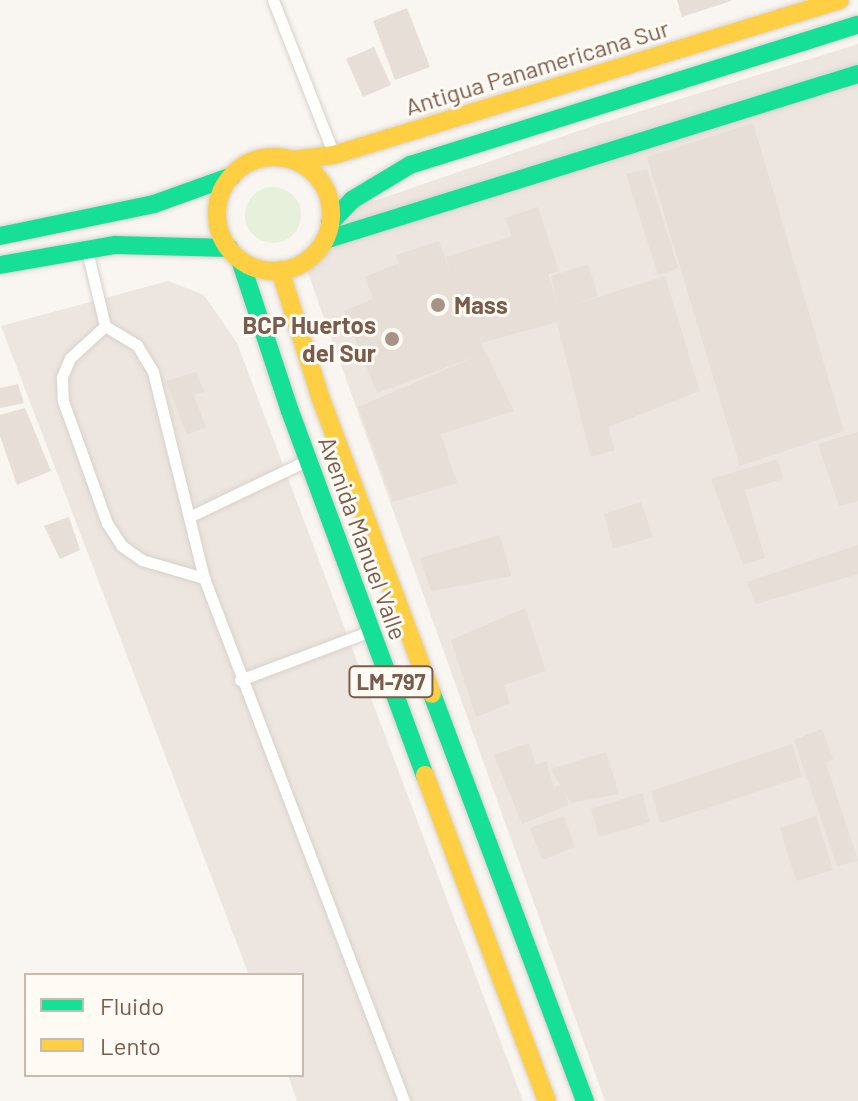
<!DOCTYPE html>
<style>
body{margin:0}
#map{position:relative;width:858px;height:1101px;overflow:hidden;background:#f9f5f0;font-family:Barlow,sans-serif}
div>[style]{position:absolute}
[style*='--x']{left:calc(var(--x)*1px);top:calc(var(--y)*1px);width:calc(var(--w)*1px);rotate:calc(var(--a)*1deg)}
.industrial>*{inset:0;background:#ede5e0}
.green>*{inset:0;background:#e7f0db}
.round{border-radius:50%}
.building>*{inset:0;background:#e6ded7}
.roads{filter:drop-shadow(0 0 2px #d7d1cb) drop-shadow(0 0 2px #d7d1cb)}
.lane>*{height:11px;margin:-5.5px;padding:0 5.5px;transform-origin:5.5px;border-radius:5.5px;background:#fefefd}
.fast>*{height:18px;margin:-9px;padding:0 9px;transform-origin:9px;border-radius:9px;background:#16e098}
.slow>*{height:18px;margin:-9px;padding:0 9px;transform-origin:9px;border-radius:9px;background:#ffcf43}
.slow>.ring{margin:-9px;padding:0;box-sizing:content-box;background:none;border:18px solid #ffcf43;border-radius:50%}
.dots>*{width:22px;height:22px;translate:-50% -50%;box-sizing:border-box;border:4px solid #fffaf3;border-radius:50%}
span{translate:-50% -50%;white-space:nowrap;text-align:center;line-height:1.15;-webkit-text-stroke:6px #fffaf3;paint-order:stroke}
.shield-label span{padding:2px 6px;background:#fffaf3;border:2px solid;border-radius:6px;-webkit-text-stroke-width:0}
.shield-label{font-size:22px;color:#7a5c4d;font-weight:700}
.street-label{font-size:24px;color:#7a5c4d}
.poi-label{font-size:24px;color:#7a5c4d;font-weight:700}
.left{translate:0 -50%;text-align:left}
.right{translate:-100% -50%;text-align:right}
.legend{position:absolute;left:24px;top:973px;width:280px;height:104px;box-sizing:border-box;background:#fffaf3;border:2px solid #cabbb1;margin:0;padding:10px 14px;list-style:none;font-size:24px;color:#7a5c4d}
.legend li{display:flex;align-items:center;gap:16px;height:40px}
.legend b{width:40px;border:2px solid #cabbb1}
</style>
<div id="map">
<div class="industrial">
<i style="clip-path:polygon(858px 44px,858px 1101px,605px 1101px,308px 273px,359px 206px,599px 124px)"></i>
<i style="clip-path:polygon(168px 281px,204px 295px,237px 343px,523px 1101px,297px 1101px,288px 1075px,302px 1075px,302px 975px,249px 975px,1px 326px)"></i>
</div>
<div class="green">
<i class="round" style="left:245px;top:187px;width:56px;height:56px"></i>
</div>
<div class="building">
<i style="clip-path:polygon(677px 0,731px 0,731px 1px,682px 17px)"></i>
<i style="clip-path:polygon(407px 8px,430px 67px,395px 80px,373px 21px)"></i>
<i style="clip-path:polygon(374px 47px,391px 85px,363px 97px,346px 59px)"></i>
<i style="clip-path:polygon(753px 123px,844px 431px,740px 466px,647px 157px)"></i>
<i style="clip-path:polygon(647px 169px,678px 268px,658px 275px,626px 174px)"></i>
<i style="clip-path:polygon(538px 207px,559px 271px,548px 275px,557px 302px,551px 276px,588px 264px,598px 296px,559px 309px,665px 276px,700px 391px,608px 427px,615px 450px,591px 457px,557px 322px,481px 343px,514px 411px,441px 434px,457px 483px,393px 502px,358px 407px,477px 356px,377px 393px,344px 311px,373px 299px,365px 277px,399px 263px,396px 255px,439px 241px,450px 272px,446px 257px,512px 236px,505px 218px)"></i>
<i style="clip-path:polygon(196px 372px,204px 392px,194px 395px,206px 427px,187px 435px,166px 381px)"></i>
<i style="clip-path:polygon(18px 384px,24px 403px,0 408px,0 388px)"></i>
<i style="clip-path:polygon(25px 408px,51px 471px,17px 485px,0 436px,0 415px)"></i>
<i style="clip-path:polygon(858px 432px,858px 501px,839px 506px,818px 444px)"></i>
<i style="clip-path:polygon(778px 459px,783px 479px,745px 490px,765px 558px,743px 565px,711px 479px)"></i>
<i style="clip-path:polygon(641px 502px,653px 537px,613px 549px,604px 514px)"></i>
<i style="clip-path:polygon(69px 517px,80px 550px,60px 559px,44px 526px)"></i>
<i style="clip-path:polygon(500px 535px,511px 576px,431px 591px,420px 558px)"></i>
<i style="clip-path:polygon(858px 545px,858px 574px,756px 604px,747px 582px)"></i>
<i style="clip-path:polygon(525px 608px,546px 671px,504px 685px,510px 703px,476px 717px,451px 640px)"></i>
<i style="clip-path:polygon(822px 729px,833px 759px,826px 763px,858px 861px,837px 866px,794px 740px)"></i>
<i style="clip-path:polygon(529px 743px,536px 765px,546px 761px,554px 787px,562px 785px,569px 805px,522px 824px,494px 755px)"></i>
<i style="clip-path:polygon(792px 744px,802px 777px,661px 823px,651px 791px)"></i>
<i style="clip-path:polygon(606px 752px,619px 794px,571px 803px,551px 769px)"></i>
<i style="clip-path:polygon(642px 793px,650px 822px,599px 837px,591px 809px)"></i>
<i style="clip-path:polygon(564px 816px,575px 847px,542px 860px,530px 828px)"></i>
<i style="clip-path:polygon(816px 816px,833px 870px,796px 881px,780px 828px)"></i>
</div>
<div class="roads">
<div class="lane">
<i style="--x:273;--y:0;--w:163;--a:68.5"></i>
<i style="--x:88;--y:255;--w:73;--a:76.5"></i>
<i style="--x:105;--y:326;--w:47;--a:137.6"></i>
<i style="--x:70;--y:358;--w:21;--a:113"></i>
<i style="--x:62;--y:377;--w:24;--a:88"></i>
<i style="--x:63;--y:401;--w:130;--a:70.2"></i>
<i style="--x:107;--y:523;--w:27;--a:57"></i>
<i style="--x:122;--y:546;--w:24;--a:35"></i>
<i style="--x:142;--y:560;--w:65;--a:16.2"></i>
<i style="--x:204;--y:578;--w:560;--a:69.07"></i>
<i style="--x:105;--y:326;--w:37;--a:31"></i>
<i style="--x:137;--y:345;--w:31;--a:59"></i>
<i style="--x:153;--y:372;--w:212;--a:76.1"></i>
<i style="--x:191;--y:516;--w:127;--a:-25.6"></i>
<i style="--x:240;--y:680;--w:137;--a:-20.6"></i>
</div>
<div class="fast">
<i style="--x:330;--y:223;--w:32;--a:-46"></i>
<i style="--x:352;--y:200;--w:68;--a:-31.1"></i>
<i style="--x:410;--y:165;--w:469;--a:-17.4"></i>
<i style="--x:0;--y:236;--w:157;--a:-11.7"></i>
<i style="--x:154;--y:204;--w:83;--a:-19.7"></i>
<i style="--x:325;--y:240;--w:558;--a:-17.3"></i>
<i style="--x:240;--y:260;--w:159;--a:71.7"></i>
<i style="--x:290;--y:411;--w:388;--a:69.7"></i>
<i style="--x:0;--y:265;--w:117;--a:-9.9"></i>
<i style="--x:115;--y:245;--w:114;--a:1.5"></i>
<i style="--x:432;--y:694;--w:435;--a:69.4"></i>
</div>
<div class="slow">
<i class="ring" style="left:217px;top:157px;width:96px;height:96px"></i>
<i style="--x:293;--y:160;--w:41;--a:-7"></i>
<i style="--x:334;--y:155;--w:529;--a:-17.03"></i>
<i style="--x:280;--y:270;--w:135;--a:72.4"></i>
<i style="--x:321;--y:399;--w:315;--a:69.4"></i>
<i style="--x:425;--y:775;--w:348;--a:69.5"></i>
</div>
</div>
<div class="dots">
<i style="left:438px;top:305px;background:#a69286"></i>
<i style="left:392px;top:339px;background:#a69286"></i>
</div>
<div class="shield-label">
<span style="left:391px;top:682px">LM-797</span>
</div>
<div class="street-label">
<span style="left:537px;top:67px;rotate:-17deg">Antigua Panamericana Sur</span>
<span style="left:363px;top:538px;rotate:70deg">Avenida Manuel Valle</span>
</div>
<div class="poi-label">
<span class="left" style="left:454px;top:305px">Mass</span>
<span class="right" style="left:376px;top:339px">BCP Huertos<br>del Sur</span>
</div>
<ul class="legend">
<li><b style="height:10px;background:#16e098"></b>Fluido</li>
<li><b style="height:10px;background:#ffcf43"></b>Lento</li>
</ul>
</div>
